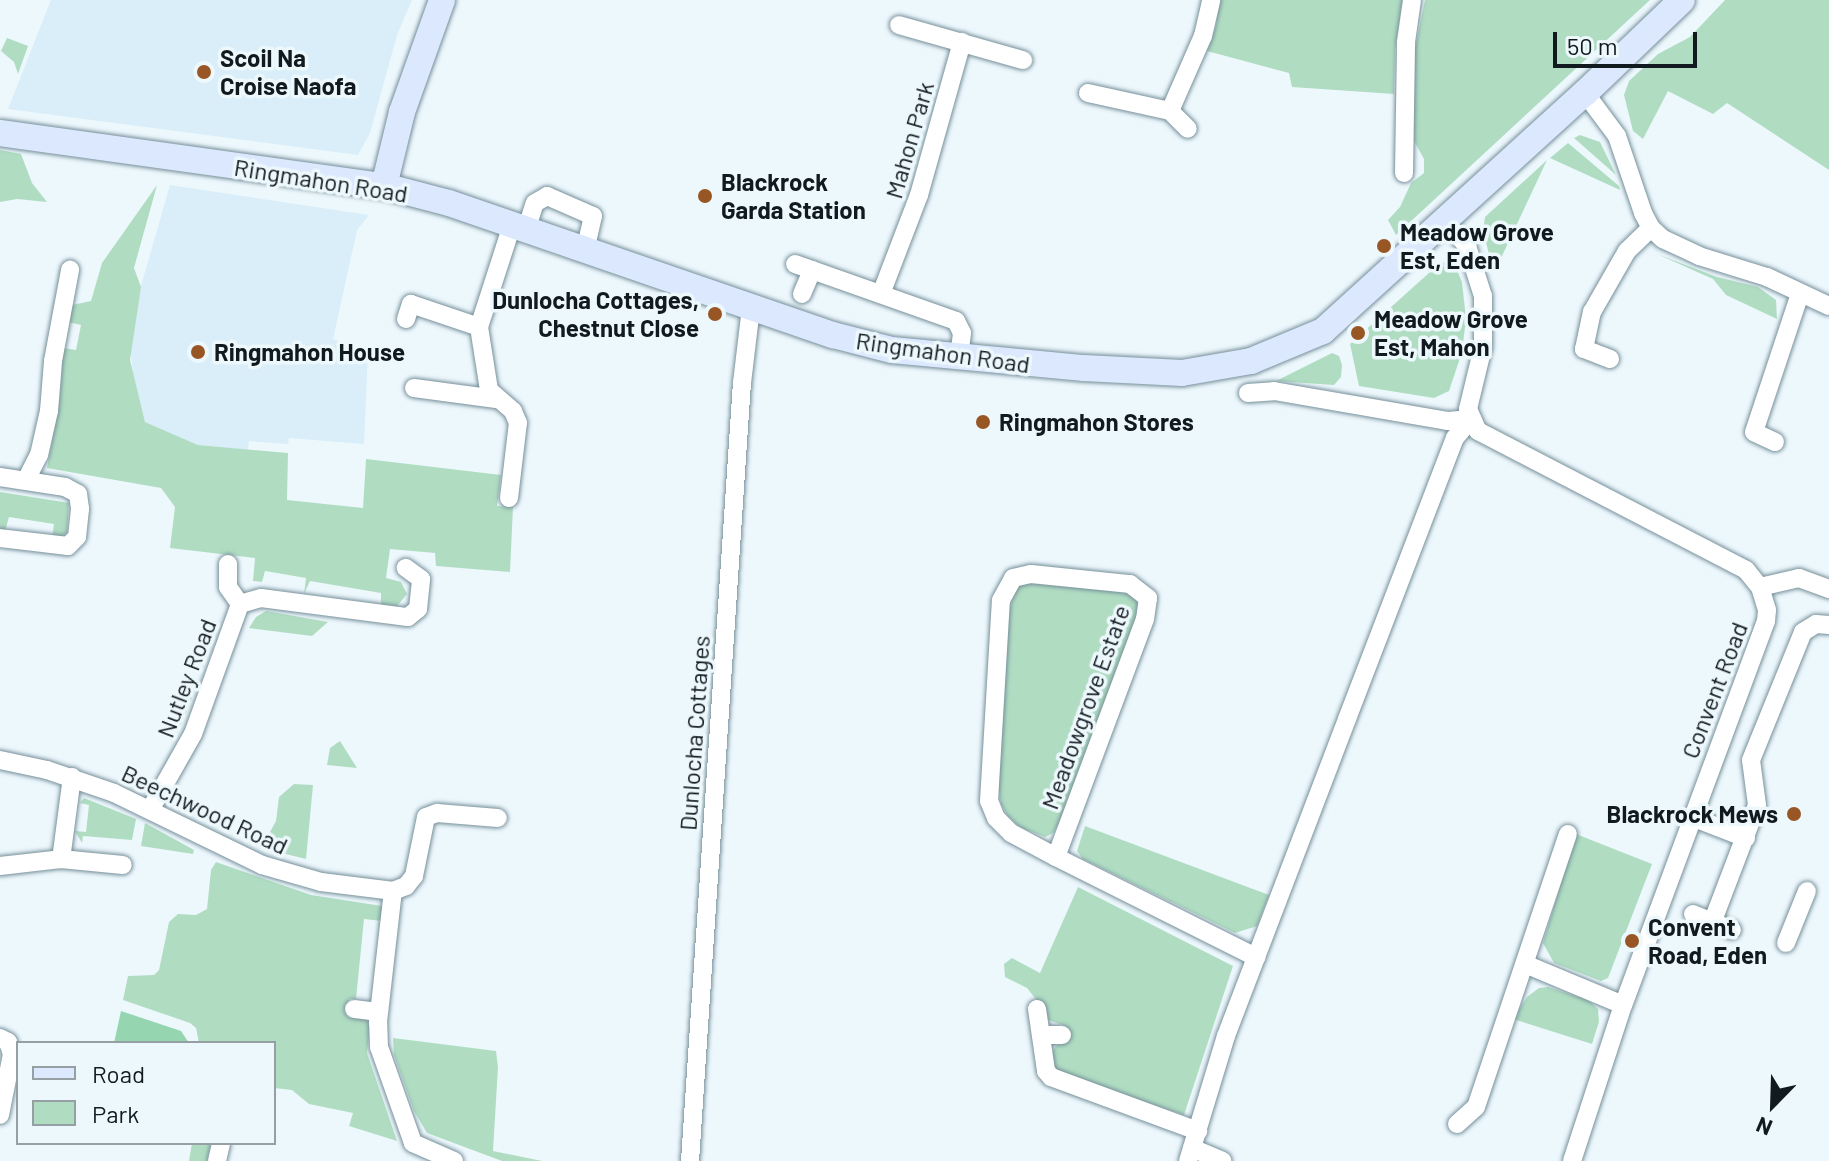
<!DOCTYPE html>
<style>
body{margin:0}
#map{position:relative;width:1829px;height:1161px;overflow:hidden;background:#edf8fd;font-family:Barlow,sans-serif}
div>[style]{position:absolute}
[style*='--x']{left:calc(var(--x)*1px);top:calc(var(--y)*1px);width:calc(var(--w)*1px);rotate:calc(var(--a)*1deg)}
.built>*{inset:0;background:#d9eef8}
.green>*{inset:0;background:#b0ddc2}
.forest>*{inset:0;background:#95d6b0}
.roads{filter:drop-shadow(0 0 2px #768f9a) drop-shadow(0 0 2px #768f9a)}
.street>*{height:18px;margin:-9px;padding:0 9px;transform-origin:9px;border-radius:9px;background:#fff}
.secondary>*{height:26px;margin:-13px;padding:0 13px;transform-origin:13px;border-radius:13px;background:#dce8fe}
.dots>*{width:22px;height:22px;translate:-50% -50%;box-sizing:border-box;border:4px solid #edf8fd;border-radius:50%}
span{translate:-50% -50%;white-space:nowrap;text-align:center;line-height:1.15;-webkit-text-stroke:7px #edf8fd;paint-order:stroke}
.poi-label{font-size:24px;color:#111a1e;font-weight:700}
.left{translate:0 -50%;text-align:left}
.right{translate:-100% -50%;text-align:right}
.street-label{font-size:24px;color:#111a1e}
.legend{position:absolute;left:16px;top:1041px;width:260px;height:104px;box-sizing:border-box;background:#edf8fd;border:2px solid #959fa4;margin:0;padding:10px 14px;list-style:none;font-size:24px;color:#111a1e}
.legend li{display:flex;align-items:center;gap:16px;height:40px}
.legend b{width:40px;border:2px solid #959fa4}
.north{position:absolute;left:1733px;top:1065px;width:80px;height:80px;-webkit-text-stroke:6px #edf8fd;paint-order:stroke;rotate:203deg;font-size:22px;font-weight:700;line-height:32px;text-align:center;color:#111a1e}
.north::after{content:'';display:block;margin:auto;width:28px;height:36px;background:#111a1e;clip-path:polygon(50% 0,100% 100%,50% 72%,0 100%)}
.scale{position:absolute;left:1553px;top:32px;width:144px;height:36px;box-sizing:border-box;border:4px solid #111a1e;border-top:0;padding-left:10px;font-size:24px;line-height:28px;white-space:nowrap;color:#111a1e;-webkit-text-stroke:6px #edf8fd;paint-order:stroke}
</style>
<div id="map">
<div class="built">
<i style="clip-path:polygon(51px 0,412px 0,397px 35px,370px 133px,358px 155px,8px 109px)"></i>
<i style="clip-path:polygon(170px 185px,369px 215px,357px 230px,333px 339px,368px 351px,364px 444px,289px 438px,288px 444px,249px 441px,248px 450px,198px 445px,145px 422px,135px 388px,130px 349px,141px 286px)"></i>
</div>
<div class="green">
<i style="clip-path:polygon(1219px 0,1403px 0,1395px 49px,1394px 94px,1292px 87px,1289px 73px,1207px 51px,1216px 26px)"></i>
<i style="clip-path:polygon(1425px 0,1650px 0,1396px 235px,1388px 220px,1400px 207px,1411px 183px,1424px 173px,1424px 159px,1414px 141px,1414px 105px,1415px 49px)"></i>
<i style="clip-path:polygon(1725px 0,1829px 0,1829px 170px,1727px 103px,1713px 114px,1668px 91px,1643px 139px,1633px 131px,1624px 95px,1629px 81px,1658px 54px,1690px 37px)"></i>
<i style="clip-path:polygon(7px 38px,28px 46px,18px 74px,14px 62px,1px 51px)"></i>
<i style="clip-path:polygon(1580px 135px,1600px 142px,1616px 175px,1574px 138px)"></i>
<i style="clip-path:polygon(1568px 143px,1619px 186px,1620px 190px,1550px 158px)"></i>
<i style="clip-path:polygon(0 150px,21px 154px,32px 183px,47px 202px,17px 199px,0 202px)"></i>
<i style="clip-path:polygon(1547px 160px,1494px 273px,1483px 231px,1485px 217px)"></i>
<i style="clip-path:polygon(157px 185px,134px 268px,141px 287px,130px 360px,145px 422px,198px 445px,288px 453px,287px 500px,363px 508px,366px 459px,501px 475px,497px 506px,513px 507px,510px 572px,436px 566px,435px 553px,390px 549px,386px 578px,401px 582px,407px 594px,397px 606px,381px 605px,381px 593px,310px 581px,304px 594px,306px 578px,265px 571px,262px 582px,253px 581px,255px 558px,170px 548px,175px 507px,161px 488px,47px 468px,60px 398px,63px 348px,76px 350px,81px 325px,68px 322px,72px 305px,91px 301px,102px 263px)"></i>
<i style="clip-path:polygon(1657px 254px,1717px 277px,1758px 287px,1776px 300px,1777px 319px,1726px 295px,1713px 279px)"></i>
<i style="clip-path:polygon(1449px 262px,1456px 268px,1462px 282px,1466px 319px,1462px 352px,1449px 391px,1434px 398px,1359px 386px,1350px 344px,1440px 263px)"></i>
<i style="clip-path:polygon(1332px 353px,1339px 356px,1342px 365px,1341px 377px,1334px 385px,1276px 381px)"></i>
<i style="clip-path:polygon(0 492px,69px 503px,67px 532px,60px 538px,52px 538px,54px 524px,9px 517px,5px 531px,0 530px)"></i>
<i style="clip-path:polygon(1039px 583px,1118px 590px,1135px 598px,1138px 604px,1138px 613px,1061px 820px,1053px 833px,1045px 837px,1020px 827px,1008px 816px,1001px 804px,998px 783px,1008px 612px,1018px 585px)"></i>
<i style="clip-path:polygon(266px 611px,328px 622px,312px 636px,249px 628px,256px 617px)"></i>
<i style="clip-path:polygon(183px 680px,198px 682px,181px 725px,177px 725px)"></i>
<i style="clip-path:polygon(340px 741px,357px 768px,327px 765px,330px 748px)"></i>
<i style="clip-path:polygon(294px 784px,313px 785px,306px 859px,261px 848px,276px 821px,279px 797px)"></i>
<i style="clip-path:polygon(84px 798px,136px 819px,132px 840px,83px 836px,82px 843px,75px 831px,86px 832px,89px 805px,80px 803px)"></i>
<i style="clip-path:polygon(145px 823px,194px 850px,193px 854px,141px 846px)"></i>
<i style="clip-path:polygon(1085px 826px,1269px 895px,1257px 926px,1235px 933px,1083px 859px,1077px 851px)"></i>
<i style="clip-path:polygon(1576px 834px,1652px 864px,1608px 978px,1601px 981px,1554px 963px,1543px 943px)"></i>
<i style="clip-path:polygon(216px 862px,311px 895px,382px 906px,382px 921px,364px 919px,356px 999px,349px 999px,348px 1015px,365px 1018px,370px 1025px,367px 1053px,397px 1141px,349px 1126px,353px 1113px,309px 1104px,292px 1090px,274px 1088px,274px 1043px,199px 1043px,196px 1028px,190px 1023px,123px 1000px,128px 976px,154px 975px,159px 970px,169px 922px,178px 914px,196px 915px,207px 909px,211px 870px)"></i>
<i style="clip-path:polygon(1078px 887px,1233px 966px,1184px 1115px,1062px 1074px,1052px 1064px,1051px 1053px,1057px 1045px,1066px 1043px,1066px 1026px,1048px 1020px,1046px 1006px,1042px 1007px,1027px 988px,1005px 977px,1004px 964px,1012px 958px,1040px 973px)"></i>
<i style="clip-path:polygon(1548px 987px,1588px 1000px,1598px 1009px,1599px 1022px,1592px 1044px,1513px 1019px,1527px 997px,1539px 988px)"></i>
<i style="clip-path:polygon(393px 1038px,496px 1051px,498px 1067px,493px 1151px,542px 1161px,502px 1161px,427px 1133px,414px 1111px,394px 1055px)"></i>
<i style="clip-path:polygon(192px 1143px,211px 1143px,207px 1161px,189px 1161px)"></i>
</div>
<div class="forest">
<i style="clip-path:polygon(121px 1011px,181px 1031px,189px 1043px,114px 1043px)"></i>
</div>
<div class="roads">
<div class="street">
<i style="--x:899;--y:25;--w:129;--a:15.8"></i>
<i style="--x:1088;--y:93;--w:84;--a:12.4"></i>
<i style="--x:1170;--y:111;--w:82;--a:-66.3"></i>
<i style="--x:1203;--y:36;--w:37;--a:-77"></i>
<i style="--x:1585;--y:93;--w:54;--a:53.3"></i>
<i style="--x:1617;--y:136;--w:81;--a:71.3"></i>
<i style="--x:1643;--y:213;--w:17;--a:62"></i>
<i style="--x:1651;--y:228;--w:16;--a:43"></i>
<i style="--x:1663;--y:239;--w:40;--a:25"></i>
<i style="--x:1699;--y:256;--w:71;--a:17.2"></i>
<i style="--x:1767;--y:277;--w:68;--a:25.1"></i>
<i style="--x:1170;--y:111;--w:25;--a:45"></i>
<i style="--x:1404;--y:173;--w:131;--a:-89.1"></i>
<i style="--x:1406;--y:42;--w:42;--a:-81.9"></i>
<i style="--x:1445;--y:222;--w:33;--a:47"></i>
<i style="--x:1467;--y:246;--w:52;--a:72.3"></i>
<i style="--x:1483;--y:296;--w:51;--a:90"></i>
<i style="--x:1483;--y:347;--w:64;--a:103.6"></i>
<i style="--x:1468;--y:409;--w:24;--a:66"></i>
<i style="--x:1478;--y:431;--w:302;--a:27.4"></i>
<i style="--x:1746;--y:570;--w:22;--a:51"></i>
<i style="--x:1760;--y:587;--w:24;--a:73"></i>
<i style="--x:1767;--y:610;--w:11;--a:95"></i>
<i style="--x:1766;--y:621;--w:410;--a:110.4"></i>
<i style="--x:1623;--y:1005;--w:164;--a:108.1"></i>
<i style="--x:526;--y:230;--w:28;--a:-72"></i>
<i style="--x:535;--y:203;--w:14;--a:-30"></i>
<i style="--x:547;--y:196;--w:50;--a:23.5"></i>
<i style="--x:593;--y:216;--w:35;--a:103"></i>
<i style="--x:795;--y:264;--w:171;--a:19.5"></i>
<i style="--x:956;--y:321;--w:13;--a:63"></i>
<i style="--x:962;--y:333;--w:25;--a:97"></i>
<i style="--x:802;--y:294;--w:26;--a:-67"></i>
<i style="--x:881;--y:294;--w:106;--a:-69"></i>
<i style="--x:919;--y:195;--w:159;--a:-74.3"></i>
<i style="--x:406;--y:319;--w:16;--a:-72"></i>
<i style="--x:411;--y:304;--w:72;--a:18.7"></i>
<i style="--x:1610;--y:359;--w:28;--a:-159"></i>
<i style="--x:1584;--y:349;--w:38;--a:-78"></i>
<i style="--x:1592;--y:312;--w:70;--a:-60.2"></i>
<i style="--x:1627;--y:251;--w:33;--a:-44"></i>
<i style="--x:414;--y:388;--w:83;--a:7.6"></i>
<i style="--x:1248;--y:393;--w:26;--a:-4"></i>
<i style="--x:1274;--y:391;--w:177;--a:9.8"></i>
<i style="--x:1448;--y:421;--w:23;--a:-5"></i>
<i style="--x:1775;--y:442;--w:23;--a:-155"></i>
<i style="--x:1754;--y:432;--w:145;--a:-71.6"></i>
<i style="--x:0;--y:477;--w:66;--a:8.7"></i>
<i style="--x:65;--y:487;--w:15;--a:28"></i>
<i style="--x:78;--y:494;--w:15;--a:82"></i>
<i style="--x:80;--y:509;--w:28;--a:96"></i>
<i style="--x:77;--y:537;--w:13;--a:135"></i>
<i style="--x:68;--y:546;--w:68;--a:-173.3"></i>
<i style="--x:26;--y:480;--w:28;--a:-63"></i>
<i style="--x:39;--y:455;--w:45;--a:-77.2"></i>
<i style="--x:49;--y:411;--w:50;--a:-85.4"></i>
<i style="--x:53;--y:361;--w:93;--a:-79.4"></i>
<i style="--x:509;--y:498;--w:76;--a:-83.2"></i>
<i style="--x:518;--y:423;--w:13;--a:-113"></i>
<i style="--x:513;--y:411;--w:32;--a:-139"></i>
<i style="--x:489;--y:390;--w:64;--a:-99"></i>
<i style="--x:479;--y:327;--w:107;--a:-72.1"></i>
<i style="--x:228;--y:564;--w:23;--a:90"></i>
<i style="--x:228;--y:587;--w:21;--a:55"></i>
<i style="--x:1031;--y:574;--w:100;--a:5.8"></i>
<i style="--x:1130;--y:584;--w:23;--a:38"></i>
<i style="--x:1148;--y:598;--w:21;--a:98"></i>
<i style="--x:1145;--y:619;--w:254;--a:110.5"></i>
<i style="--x:1056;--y:857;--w:51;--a:-151.9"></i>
<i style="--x:1011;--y:833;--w:21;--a:-135"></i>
<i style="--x:996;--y:818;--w:18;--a:-112"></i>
<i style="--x:989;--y:801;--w:201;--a:-86.6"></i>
<i style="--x:1001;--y:600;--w:25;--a:-61"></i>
<i style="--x:1013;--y:578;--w:18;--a:-13"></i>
<i style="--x:1760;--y:587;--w:40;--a:-13"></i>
<i style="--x:1799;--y:578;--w:32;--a:20"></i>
<i style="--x:0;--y:760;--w:48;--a:12"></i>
<i style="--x:47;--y:770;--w:71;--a:18.9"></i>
<i style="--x:114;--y:793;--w:165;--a:25.9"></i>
<i style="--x:262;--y:865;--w:61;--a:16.1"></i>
<i style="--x:321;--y:882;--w:73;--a:7.1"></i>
<i style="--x:72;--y:777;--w:83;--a:97.6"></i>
<i style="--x:61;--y:859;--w:62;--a:5.5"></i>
<i style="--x:150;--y:810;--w:87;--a:-60.5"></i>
<i style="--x:193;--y:734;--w:138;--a:-70.1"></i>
<i style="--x:240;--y:604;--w:22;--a:-16"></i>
<i style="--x:261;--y:598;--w:148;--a:7.4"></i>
<i style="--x:408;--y:617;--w:13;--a:-39"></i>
<i style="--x:418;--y:609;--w:30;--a:-84"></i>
<i style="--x:421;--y:579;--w:19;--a:-144"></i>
<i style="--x:1692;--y:817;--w:58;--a:21.3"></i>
<i style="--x:1056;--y:857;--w:224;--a:26.6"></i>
<i style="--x:0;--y:866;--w:61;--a:-6.5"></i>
<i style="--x:1693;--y:914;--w:42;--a:22.3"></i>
<i style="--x:1712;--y:923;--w:126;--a:-69.1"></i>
<i style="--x:1757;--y:805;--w:45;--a:-97.6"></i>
<i style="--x:1751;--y:760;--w:138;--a:-67.9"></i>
<i style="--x:1803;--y:632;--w:15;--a:-32"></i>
<i style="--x:1816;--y:624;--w:13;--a:4"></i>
<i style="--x:1786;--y:943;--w:56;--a:-68"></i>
<i style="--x:1525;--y:964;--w:106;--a:22.7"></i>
<i style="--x:354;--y:1009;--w:24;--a:7"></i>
<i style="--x:1037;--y:1009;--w:63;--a:81.7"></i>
<i style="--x:1046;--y:1071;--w:8;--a:50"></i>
<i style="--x:1051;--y:1077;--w:157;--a:20.2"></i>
<i style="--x:1041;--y:1035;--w:21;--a:0"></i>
<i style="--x:0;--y:1038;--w:9;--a:27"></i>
<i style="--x:8;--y:1042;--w:13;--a:72"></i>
<i style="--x:12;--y:1054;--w:62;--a:101.1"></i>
<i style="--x:1457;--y:1124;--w:25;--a:-42"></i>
<i style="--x:1476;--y:1107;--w:288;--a:-71.4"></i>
<i style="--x:1192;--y:1148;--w:33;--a:23"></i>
<i style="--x:217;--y:1161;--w:18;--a:-77"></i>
<i style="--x:454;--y:1161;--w:45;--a:-156.3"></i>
<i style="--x:413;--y:1143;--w:102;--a:-109.5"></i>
<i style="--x:379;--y:1047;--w:25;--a:-92"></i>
<i style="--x:378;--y:1022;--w:132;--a:-83.5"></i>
<i style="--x:393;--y:891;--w:14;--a:-21"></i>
<i style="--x:406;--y:886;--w:13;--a:-51"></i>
<i style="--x:414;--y:876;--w:60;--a:-78.5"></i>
<i style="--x:426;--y:817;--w:12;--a:-20"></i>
<i style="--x:437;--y:813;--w:61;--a:4.7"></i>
<i style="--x:690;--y:1161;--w:780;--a:-86.18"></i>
<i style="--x:742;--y:383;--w:76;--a:-83.2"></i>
<i style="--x:1188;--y:1161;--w:131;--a:-73.1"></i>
<i style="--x:1226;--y:1036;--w:339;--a:-69.1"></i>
<i style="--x:1347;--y:719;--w:301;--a:-69"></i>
<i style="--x:1455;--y:438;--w:25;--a:-50"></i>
</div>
<div class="secondary">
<i style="--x:0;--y:133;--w:388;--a:7.9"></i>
<i style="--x:384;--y:186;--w:67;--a:14.7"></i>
<i style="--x:449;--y:203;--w:406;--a:19"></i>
<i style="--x:833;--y:335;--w:61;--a:14.3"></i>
<i style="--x:892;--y:350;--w:193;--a:5.4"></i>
<i style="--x:1084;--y:368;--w:98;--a:2.9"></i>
<i style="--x:1182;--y:373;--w:70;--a:-9.9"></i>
<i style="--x:1251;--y:361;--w:78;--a:-22.6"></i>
<i style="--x:1323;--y:331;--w:354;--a:-42.3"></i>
<i style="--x:1585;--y:93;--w:134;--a:-43.8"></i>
<i style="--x:384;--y:186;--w:76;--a:-76.3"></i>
<i style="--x:402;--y:112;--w:119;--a:-70.3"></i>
</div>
</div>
<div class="dots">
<i style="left:204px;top:72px;background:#995625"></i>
<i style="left:705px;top:196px;background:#995625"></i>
<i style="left:1384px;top:246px;background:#995625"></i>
<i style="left:715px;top:314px;background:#995625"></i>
<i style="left:1358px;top:333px;background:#995625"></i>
<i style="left:198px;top:352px;background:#995625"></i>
<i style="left:983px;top:422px;background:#995625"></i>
<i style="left:1794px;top:814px;background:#995625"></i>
<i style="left:1632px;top:941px;background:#995625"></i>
</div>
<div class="poi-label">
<span class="left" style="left:220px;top:72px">Scoil Na<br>Croise Naofa</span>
<span class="left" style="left:721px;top:196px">Blackrock<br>Garda Station</span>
<span class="left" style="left:1400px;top:246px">Meadow Grove<br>Est, Eden</span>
<span class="right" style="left:699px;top:314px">Dunlocha Cottages,<br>Chestnut Close</span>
<span class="left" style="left:1374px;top:333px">Meadow Grove<br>Est, Mahon</span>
<span class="left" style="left:214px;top:352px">Ringmahon House</span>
<span class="left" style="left:999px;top:422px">Ringmahon Stores</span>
<span class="right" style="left:1778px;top:814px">Blackrock Mews</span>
<span class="left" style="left:1648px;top:941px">Convent<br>Road, Eden</span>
</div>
<div class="street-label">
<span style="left:909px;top:140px;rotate:-74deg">Mahon Park</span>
<span style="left:321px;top:180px;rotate:9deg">Ringmahon Road</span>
<span style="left:943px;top:352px;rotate:8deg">Ringmahon Road</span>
<span style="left:186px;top:678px;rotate:-69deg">Nutley Road</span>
<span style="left:1714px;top:690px;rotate:-69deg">Convent Road</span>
<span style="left:1085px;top:707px;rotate:-70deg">Meadowgrove Estate</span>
<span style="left:694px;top:733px;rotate:-86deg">Dunlocha Cottages</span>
<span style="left:205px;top:809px;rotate:25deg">Beechwood Road</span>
</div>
<ul class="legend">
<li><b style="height:10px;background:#dce8fe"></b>Road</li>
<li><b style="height:22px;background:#b0ddc2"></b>Park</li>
</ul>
<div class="north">N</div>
<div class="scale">50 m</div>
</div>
